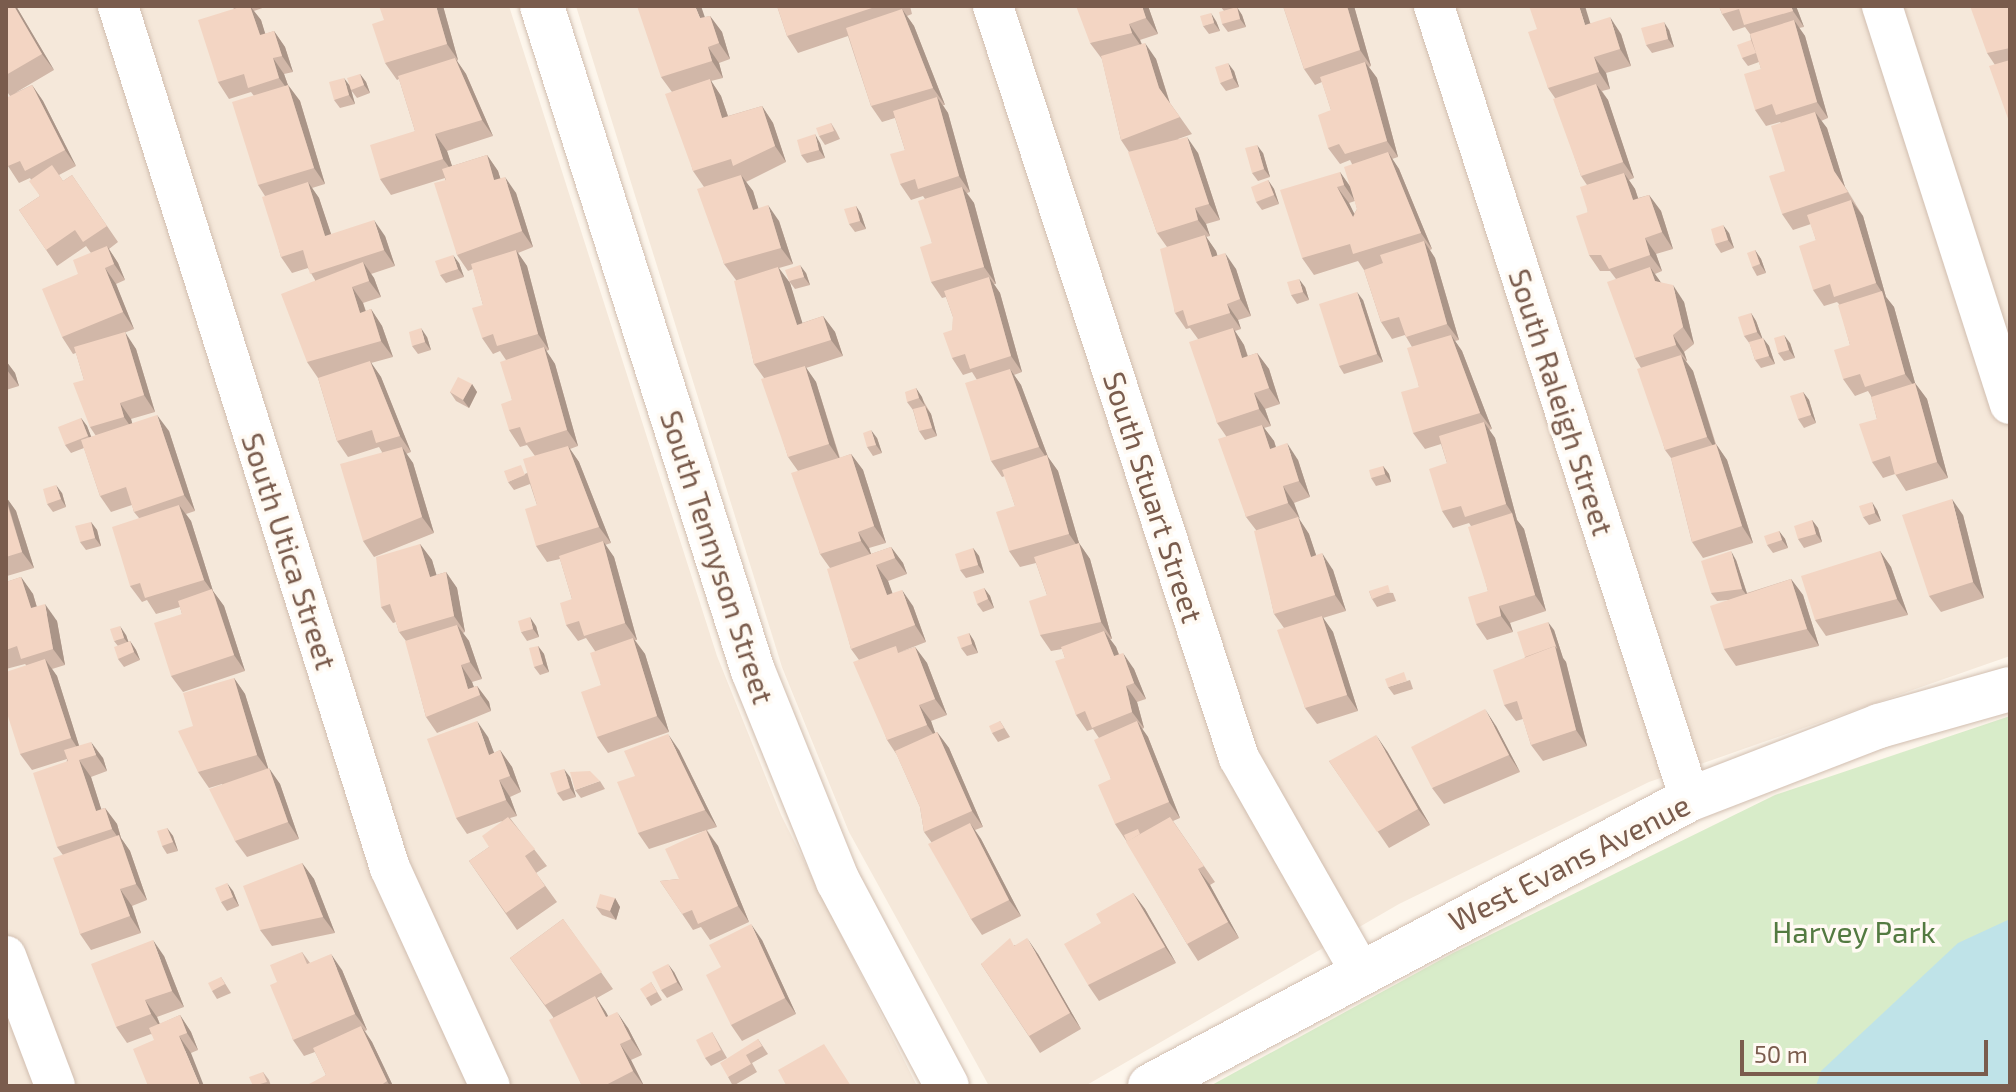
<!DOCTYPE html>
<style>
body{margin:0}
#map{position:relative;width:2016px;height:1092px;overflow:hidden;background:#fdf6ec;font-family:"Exo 2",sans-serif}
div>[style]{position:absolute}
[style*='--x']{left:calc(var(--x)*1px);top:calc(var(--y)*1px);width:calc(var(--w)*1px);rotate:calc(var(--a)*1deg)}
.residential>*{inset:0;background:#f5e8da}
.green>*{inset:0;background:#d8ecc9}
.water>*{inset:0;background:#bfe3e8}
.roads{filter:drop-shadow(0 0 2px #d1beb0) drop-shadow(0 0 2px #d1beb0)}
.street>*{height:40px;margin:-20px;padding:0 20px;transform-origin:20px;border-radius:20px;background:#fff}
.secondary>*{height:44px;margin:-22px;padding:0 22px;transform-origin:22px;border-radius:22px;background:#fff}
.wall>*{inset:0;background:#d1b7a8}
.shaded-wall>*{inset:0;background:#aa9588}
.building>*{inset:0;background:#f3d5c3}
span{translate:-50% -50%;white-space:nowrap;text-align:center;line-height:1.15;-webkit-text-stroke:7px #fffaf3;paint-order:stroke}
.street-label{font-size:30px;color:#7a5c4d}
.park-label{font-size:30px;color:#537a41}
.frame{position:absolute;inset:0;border:8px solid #7a5c4d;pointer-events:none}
.scale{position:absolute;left:1740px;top:1040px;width:248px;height:36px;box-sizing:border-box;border:4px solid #7a5c4d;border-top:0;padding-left:10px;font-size:24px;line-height:28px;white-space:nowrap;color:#7a5c4d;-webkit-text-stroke:6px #fffaf3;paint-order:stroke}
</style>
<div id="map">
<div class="residential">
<i style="clip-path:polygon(6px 6px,509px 6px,717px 656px,781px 815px,917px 1086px,6px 1086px)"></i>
<i style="clip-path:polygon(576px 6px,2010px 6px,2010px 656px,1649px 782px,1399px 904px,1085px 1086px,989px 1086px,849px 832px,782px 667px)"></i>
</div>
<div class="green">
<i style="clip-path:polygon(2010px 716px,2010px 1086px,1210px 1086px,1453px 953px,1775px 795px)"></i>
</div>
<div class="water">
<i style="clip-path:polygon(2010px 919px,2010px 1086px,1816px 1086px,1821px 1071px,1958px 943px)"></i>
</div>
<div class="roads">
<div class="street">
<i style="--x:118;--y:6;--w:904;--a:72.49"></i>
<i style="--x:390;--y:868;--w:240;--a:65.4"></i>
<i style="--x:993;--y:6;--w:791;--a:71.89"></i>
<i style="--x:1239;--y:758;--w:243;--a:60.4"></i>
<i style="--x:1434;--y:6;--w:833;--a:72.11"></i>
<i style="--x:1882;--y:6;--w:418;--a:72.2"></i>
<i style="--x:6;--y:956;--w:139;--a:69.3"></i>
</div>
<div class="secondary">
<i style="--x:542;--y:6;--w:698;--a:72.4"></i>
<i style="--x:753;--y:671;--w:227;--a:68"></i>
<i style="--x:838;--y:881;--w:232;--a:62"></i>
<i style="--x:1150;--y:1086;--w:612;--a:-27.99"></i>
<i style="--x:1690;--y:799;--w:203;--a:-21.1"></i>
<i style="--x:1879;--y:726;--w:136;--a:-15.8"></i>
</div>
</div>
<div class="wall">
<i style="clip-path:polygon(6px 6px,16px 6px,54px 70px,15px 93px,32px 85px,43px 101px,76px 166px,59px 175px,63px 181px,72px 175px,118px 242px,109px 249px,118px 263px,125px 280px,116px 284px,134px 329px,124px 333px,136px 349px,155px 412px,131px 419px,132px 423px,169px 431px,195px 511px,186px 514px,191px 521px,213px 591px,224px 606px,245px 671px,183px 692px,171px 676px,182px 614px,180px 607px,156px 614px,147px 600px,142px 602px,130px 586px,139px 518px,134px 512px,132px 505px,111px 512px,100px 496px,84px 448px,71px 453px,65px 445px,81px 418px,87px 426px,91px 437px,96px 436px,90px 427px,84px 380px,76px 353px,73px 354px,62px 337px,78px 274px,91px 253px,86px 246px,57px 266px,19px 210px,40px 196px,30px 178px,19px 183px,8px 166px,8px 140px,10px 96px,6px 90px)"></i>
<i style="clip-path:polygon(232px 6px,268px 6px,254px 11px,261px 20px,265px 34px,274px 31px,285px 47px,293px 72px,284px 74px,288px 85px,300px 101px,325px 184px,312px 188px,319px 198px,331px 234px,385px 236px,395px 266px,371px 274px,374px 278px,381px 297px,363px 303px,366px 311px,371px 309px,382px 326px,393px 357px,371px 363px,381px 377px,411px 452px,406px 454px,413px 463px,434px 533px,374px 557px,363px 541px,382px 452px,379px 447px,348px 457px,337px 441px,318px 378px,307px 362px,315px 280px,308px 268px,292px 273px,281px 257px,265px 196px,258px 185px,254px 96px,251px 92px,229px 99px,218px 82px,234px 9px)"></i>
<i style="clip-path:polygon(443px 6px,458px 60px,457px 61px,466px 74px,493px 136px,447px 151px,452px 166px,487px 155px,498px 171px,500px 178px,516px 193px,533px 247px,518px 253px,527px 266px,549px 350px,546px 351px,555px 364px,578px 446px,570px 449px,579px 462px,611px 543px,605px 545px,614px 557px,637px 640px,635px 640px,645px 654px,669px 732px,608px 753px,597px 737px,601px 685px,595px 651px,586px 638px,578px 641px,566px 625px,572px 599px,560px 559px,547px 562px,536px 546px,537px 505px,530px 484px,514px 490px,508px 482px,527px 473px,535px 456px,527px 445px,520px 447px,509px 430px,512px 400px,506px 360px,500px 351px,493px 354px,482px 338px,483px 305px,473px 269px,468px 271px,457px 255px,445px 178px,391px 195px,380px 179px,415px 131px,399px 79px,397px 80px,385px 63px)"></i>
<i style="clip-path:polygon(777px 6px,910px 6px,912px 14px,907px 16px,914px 26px,945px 105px,943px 105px,948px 113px,970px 192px,967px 193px,974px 203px,996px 284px,994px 284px,1000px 293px,1022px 372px,1014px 375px,1021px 385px,1048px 457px,1058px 471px,1079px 543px,1090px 559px,1112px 639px,1110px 639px,1116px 647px,1119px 654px,1134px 669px,1146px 699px,1137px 702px,1144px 728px,1142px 729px,1148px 737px,1180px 818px,1173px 821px,1215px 882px,1210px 885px,1239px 938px,1198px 961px,1187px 944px,1127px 842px,1115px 824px,1111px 779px,1099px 738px,1093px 729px,1087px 731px,1076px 715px,1065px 658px,1062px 649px,1051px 651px,1040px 635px,1047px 595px,1036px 563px,1020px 567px,1009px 551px,1015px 506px,1005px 476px,1002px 477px,991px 461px,977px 380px,972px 372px,963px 375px,952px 358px,953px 317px,946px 297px,942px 298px,931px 282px,932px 243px,925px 199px,923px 196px,911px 200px,900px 184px,905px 150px,895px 118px,882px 122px,871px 106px,848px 36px,798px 53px,787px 36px)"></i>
<i style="clip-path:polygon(1148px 6px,1158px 34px,1140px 40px,1142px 44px,1156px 59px,1170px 103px,1192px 134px,1178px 139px,1198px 153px,1220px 220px,1206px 224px,1210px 236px,1206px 237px,1216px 251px,1217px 255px,1236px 269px,1251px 316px,1238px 320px,1241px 329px,1235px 331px,1244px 345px,1248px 356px,1257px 353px,1269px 369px,1280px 404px,1265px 409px,1271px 426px,1264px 428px,1274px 441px,1276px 447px,1298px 460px,1310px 497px,1294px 503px,1299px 519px,1309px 534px,1316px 555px,1333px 570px,1346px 611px,1323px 618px,1333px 632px,1358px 711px,1317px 724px,1305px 708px,1284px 628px,1274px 614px,1256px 530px,1246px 517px,1226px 436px,1217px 423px,1198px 339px,1190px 328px,1186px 329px,1175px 313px,1167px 247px,1157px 233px,1129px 152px,1121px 140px,1102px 59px,1090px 43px)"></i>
<i style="clip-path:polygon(1220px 6px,1242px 6px,1237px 8px,1242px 15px,1246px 27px,1228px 32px,1222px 24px,1224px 11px)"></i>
<i style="clip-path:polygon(evenodd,1283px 6px,1354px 6px,1371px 66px,1369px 67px,1377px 78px,1398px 157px,1392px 159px,1399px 169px,1432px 249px,1430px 250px,1435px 258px,1459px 340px,1455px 341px,1462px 351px,1492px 429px,1489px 430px,1495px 438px,1517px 520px,1524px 529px,1546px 611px,1510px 623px,1513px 632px,1487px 640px,1476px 624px,1488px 591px,1471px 526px,1469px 523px,1453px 528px,1442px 511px,1447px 463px,1441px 444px,1425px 449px,1413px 433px,1419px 387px,1412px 347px,1405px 335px,1392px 339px,1381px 322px,1364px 270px,1358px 261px,1314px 275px,1302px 258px,1340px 172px,1350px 186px,1352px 164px,1350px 160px,1340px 164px,1328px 148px,1331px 110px,1322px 82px,1315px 85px,1304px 69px,1283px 6px,1355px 201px,1357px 209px,1354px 214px,1349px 203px,1355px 201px)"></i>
<i style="clip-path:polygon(1719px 6px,1796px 6px,1804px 27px,1799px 28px,1805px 36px,1828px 118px,1821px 121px,1827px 128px,1845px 187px,1863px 216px,1886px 297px,1894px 307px,1915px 383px,1927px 399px,1948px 478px,1906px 491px,1895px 474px,1883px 478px,1872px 462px,1877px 419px,1871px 396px,1868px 391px,1855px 396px,1843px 379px,1850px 345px,1839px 304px,1837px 302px,1824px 306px,1813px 290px,1816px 240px,1811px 224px,1793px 230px,1782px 214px,1785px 171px,1781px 123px,1780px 122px,1766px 126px,1755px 110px,1761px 69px,1759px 62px,1748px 66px,1742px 58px,1751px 40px,1750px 34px,1745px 27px,1733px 31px,1722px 14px)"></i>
<i style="clip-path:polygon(2010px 6px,2010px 124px,1995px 65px,1987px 53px)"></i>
<i style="clip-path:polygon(710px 16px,722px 32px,730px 59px,719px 63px,723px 78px,711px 81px,721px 96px,728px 116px,762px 106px,773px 123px,786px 162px,746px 182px,753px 191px,758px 208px,779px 221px,793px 264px,779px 268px,790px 283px,802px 323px,823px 316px,835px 332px,843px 356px,806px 368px,816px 382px,840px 458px,851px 454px,863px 470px,886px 543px,869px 548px,871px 554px,891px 547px,903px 563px,907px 574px,888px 581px,892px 593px,913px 606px,926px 642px,900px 652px,915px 647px,927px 663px,947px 715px,931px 721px,935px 733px,937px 732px,949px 748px,983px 827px,975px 830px,981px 839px,1021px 916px,982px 935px,971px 919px,932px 843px,924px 832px,920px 807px,897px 755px,887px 740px,859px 660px,851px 649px,830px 568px,820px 554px,798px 471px,788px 457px,764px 378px,754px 364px,736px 280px,724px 264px,704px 187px,693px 171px,672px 92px,661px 77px,705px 17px)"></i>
<i style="clip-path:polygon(1216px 21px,1220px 31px,1209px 34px,1203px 26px)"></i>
<i style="clip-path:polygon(1591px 23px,1621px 34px,1631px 66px,1606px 73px,1610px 89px,1602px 91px,1608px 100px,1634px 178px,1629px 180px,1635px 189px,1638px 198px,1649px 195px,1661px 211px,1673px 249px,1656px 254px,1662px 271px,1655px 274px,1661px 283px,1684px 302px,1694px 344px,1684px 352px,1687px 361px,1686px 361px,1693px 371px,1716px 444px,1727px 460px,1753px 543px,1703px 558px,1692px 542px,1671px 458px,1665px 450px,1641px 368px,1635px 358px,1616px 279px,1610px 271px,1600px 271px,1589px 255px,1587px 185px,1581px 176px,1555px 98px,1548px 88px,1537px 29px)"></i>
<i style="clip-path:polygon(1669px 30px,1674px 47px,1652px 53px,1646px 45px)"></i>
<i style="clip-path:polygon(1234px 71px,1239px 87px,1226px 91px,1220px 83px)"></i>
<i style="clip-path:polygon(360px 74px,366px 82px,370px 93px,357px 98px,351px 90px,355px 104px,340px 108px,334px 100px)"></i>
<i style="clip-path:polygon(831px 123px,836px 131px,840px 139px,825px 145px,819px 136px)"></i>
<i style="clip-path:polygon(820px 143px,825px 158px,807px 163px,801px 155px)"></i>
<i style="clip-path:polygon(1263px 153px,1270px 177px,1258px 181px,1252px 173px)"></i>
<i style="clip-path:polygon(1268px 180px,1274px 189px,1279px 204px,1262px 210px,1256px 202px)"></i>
<i style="clip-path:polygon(856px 206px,861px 214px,866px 229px,855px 232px,849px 224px)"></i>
<i style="clip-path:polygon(1729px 233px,1734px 248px,1721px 253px,1715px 244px)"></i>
<i style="clip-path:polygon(1755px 250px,1761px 259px,1766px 273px,1757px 276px,1752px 267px)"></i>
<i style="clip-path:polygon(459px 263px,464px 277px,446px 283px,440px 275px)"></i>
<i style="clip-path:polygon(806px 273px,810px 285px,795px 289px,789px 281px)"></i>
<i style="clip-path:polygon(1305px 287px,1309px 300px,1297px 304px,1291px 295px)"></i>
<i style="clip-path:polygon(1363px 300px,1383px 362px,1344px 374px,1339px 366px)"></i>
<i style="clip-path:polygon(1751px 313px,1756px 321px,1762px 338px,1769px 346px,1775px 364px,1761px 368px,1755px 360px,1750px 344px,1744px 336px)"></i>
<i style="clip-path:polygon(427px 337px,431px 350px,418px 354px,412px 346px)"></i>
<i style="clip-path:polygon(1790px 343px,1795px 358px,1784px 361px,1778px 353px)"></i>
<i style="clip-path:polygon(6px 361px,15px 373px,19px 386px,6px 390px)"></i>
<i style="clip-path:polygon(472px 384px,477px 392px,469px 408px,456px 401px,450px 392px)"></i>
<i style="clip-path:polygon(916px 388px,931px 414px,937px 436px,925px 440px,919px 431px,913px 410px,907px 402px)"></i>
<i style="clip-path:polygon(1803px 392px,1809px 400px,1816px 423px,1804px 428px,1798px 419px)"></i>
<i style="clip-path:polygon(877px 438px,882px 453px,873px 456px,867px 447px)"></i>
<i style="clip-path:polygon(1383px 466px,1389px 474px,1391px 482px,1376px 486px,1371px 478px)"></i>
<i style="clip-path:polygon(62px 493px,66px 507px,53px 512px,47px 504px)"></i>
<i style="clip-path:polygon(6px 497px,16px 511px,34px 568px,7px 576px,6px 575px)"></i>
<i style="clip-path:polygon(1877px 510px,1881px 521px,1869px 525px,1863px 517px)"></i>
<i style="clip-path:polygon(1963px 515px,1984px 598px,1941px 612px,1929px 596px)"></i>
<i style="clip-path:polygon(1812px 520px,1818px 528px,1822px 542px,1804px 548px,1798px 539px)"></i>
<i style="clip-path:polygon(91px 522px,97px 530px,101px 546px,86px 550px,80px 542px)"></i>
<i style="clip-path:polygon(1779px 531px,1785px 539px,1788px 548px,1773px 553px,1767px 545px)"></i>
<i style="clip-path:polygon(420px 544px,432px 560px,436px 575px,446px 572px,457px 588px,465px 632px,463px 633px,469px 641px,482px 679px,472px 682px,474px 687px,477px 686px,489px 702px,491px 711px,437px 733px,426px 717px,406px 641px,399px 632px,396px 622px,393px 623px,381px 607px)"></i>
<i style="clip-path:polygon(973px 548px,979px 556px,984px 573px,966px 578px,960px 570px)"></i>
<i style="clip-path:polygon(1880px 551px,1891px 567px,1908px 615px,1826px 636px,1815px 620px)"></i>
<i style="clip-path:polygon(1736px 560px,1747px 593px,1791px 579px,1803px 595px,1819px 646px,1736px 666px,1724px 649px,1728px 600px,1717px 601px,1711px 593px)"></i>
<i style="clip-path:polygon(21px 577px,33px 594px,37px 607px,57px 621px,65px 665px,52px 669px,57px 676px,79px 746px,103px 758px,107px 771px,91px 777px,101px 809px,105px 808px,117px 824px,121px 838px,130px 851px,147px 900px,132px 906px,141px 933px,91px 950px,80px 934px,63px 855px,57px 847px,67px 759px,32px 770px,20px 754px,26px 665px,25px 664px,6px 669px,6px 582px)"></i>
<i style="clip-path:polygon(984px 588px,990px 596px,994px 608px,983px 612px,977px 604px)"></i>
<i style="clip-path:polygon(1369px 591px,1393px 593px,1396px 601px,1377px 607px,1372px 599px)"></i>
<i style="clip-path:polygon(536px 626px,539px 637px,527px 641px,521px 632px)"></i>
<i style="clip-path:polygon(1554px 630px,1563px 658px,1566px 662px,1587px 746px,1543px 761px,1531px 745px,1523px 719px,1516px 721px,1504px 705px,1525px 657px)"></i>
<i style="clip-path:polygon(969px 633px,974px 641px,978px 653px,967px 656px,961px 648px)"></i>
<i style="clip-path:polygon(126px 635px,128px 642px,130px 641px,136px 650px,140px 660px,124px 667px,118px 659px,118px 646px,114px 641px)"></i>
<i style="clip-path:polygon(538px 646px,544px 654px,549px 672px,540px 675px,534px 667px)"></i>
<i style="clip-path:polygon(234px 678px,245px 694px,268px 768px,280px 784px,299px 839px,247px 857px,235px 841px,222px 784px,209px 788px,198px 772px,193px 726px)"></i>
<i style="clip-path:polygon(1410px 680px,1413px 689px,1394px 695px,1388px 687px)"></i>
<i style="clip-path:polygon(1000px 721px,1010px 737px,998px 742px,992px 733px)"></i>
<i style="clip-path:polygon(1496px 726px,1520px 772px,1444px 804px,1432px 788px)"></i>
<i style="clip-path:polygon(488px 737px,494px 753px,500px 750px,512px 767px,521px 792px,510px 797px,517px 816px,510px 818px,547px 866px,536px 873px,557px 902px,517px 930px,469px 861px,489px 847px,502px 821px,467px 834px,456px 818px)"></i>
<i style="clip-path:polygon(679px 750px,717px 827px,707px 830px,718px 846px,749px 922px,710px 940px,701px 927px,693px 930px,660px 881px,679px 879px,704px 831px,649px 849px,638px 833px,635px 776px)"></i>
<i style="clip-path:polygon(1387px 751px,1430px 825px,1389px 848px,1329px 761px)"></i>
<i style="clip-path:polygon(570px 777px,576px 797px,563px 801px,557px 793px)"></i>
<i style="clip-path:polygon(600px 781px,605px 789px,581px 798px,575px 790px)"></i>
<i style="clip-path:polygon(167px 828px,173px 836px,178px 851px,167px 854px,162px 846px)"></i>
<i style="clip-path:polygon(302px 863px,314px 879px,335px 933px,272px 946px,260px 930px)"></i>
<i style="clip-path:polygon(233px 891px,239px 906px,227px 911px,221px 902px)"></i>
<i style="clip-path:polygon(1133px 893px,1145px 909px,1176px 963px,1099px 1001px,1088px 985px,1101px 923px)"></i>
<i style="clip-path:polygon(615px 898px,620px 907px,616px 920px,602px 915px,596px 907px)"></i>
<i style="clip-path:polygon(563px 919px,613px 989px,597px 998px,608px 1016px,628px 1028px,642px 1055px,631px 1060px,644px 1086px,582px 1086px,553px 1017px,510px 958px)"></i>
<i style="clip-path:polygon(762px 940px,796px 1014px,742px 1041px,731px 1025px,721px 967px)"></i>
<i style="clip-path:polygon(1015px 945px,1038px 954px,1081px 1029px,1040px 1053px,981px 964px)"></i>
<i style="clip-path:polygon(302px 952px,310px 963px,342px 970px,367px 1030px,365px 1031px,372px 1042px,393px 1086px,311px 1086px,326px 1075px,315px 1052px,304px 1056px,293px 1040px,277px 982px)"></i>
<i style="clip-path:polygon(164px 956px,184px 1007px,157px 1017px,160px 1024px,180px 1015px,191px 1032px,198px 1050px,191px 1053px,151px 1034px,127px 1043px,116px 1027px)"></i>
<i style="clip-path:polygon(674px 972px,683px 990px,667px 998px,661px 990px)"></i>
<i style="clip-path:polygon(221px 977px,231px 993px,217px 999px,212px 991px)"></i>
<i style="clip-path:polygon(651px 982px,662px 1000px,651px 1006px,646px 998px)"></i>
<i style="clip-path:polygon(712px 1032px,727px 1058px,711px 1066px,705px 1058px)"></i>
<i style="clip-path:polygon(758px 1039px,768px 1054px,752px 1063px,757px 1072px,733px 1086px,728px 1077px)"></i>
<i style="clip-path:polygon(263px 1072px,269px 1080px,271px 1086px,253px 1086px)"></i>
</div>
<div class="shaded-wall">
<i style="clip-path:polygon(14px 6px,16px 6px,54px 70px,42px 54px)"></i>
<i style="clip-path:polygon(250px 6px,261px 20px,271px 52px,260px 35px)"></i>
<i style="clip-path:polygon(436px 6px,443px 6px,458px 60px,447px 44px)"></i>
<i style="clip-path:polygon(695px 6px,701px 6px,711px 35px,700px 18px)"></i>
<i style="clip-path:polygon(1142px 6px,1148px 6px,1158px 34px,1146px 18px)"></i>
<i style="clip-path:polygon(1347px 6px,1354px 6px,1371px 66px,1360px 50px)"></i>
<i style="clip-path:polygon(1579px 6px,1585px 6px,1596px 42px,1585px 25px)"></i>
<i style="clip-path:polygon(1791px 6px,1796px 6px,1804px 27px,1793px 11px)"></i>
<i style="clip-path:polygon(1237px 7px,1242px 15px,1246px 27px,1240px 19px)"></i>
<i style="clip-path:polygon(902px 9px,914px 26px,945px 105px,933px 88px)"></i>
<i style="clip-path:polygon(1211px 13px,1216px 21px,1220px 31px,1214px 23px)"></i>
<i style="clip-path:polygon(710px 16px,722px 32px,730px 59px,719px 43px)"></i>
<i style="clip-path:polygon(1610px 17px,1621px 34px,1631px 66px,1620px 49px)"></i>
<i style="clip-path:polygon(1794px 20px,1805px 36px,1828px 118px,1817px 102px)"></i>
<i style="clip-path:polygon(1664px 22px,1669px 30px,1674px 47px,1668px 39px)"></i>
<i style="clip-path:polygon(1129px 24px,1140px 40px,1143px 49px,1132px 33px)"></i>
<i style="clip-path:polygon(274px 31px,285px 47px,293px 72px,282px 56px)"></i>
<i style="clip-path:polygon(1145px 43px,1156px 59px,1170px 104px,1159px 88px)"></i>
<i style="clip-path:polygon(708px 47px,719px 63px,723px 78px,712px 61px)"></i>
<i style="clip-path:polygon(1594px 57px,1606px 73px,1610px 89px,1599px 72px)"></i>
<i style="clip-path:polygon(273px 58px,284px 74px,291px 94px,279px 78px)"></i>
<i style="clip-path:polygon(455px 58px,466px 74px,493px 136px,482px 120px)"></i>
<i style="clip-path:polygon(1365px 62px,1377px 78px,1398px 157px,1387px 141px)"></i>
<i style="clip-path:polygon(1228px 63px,1234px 71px,1239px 87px,1233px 78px)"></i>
<i style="clip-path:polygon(360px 74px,366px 82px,370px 93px,364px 85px)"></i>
<i style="clip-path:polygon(344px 78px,350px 86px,355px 104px,349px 95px)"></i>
<i style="clip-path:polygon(710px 79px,721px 96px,734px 134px,722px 118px)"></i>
<i style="clip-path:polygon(1596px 84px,1608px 100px,1634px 178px,1623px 162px)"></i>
<i style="clip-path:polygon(32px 85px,43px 101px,76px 166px,65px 150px)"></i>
<i style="clip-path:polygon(288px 85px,300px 101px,325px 184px,314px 168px)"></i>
<i style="clip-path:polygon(937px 97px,948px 113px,970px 192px,959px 176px)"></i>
<i style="clip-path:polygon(762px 106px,773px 123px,786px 162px,775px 146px)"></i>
<i style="clip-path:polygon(1815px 112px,1827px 128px,1845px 187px,1859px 208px,1834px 171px)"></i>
<i style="clip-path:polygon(435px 134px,447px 151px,455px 175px,443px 159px)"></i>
<i style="clip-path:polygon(815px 134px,820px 143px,825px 158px,819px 150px)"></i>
<i style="clip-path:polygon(1187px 137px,1198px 153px,1220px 220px,1209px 204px)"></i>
<i style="clip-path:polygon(1257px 145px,1263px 153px,1270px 177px,1264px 169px)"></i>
<i style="clip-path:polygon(1388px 152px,1399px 169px,1432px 249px,1421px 233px)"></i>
<i style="clip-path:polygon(487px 155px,498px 171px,506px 196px,494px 180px)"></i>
<i style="clip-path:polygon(1340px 172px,1351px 188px,1355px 201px,1344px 185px)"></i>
<i style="clip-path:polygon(1624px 173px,1635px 189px,1644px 216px,1633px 200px)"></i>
<i style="clip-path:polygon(741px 175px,753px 191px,764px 226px,753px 210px)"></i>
<i style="clip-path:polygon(505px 177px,516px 193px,533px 247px,522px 231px)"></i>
<i style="clip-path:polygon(1268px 180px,1274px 189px,1279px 204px,1274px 195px)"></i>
<i style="clip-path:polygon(308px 182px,319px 198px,337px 252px,325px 236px)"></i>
<i style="clip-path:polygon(962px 187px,974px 203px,996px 284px,984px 267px)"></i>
<i style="clip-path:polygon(1337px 187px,1349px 203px,1364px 233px,1353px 217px)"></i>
<i style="clip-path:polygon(1649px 195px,1661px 211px,1673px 249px,1662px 232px)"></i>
<i style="clip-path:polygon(1851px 200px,1863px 216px,1886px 297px,1894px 307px,1917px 390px,1905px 374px,1883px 294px,1876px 283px)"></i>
<i style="clip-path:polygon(768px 205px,779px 221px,793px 264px,781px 248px)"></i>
<i style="clip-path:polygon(856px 206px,861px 214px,866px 229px,860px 221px)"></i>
<i style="clip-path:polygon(1195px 208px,1206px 224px,1210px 236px,1198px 220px)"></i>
<i style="clip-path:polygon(374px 220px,385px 236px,395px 266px,384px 250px)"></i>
<i style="clip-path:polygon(1723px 225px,1729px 233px,1734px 248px,1728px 240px)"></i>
<i style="clip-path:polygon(1205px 235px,1216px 251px,1223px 273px,1212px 257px)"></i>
<i style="clip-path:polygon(1645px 238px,1656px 254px,1662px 271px,1650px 255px)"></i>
<i style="clip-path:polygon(1424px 241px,1435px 258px,1459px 340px,1447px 324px)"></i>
<i style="clip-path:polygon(107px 246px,118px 263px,125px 280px,114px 264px)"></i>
<i style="clip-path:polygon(516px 250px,527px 266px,549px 350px,538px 334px)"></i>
<i style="clip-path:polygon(1755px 250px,1761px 259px,1766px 273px,1760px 264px)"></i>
<i style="clip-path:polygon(1225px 253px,1236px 269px,1251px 316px,1240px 299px)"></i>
<i style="clip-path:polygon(453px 255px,459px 263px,464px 277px,458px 269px)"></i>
<i style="clip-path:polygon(363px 262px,374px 278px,381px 297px,369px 281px)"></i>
<i style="clip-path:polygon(800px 265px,806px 273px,810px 285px,804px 277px)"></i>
<i style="clip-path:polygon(778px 267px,790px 283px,808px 341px,797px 325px)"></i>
<i style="clip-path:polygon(1650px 267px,1662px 284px,1655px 281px)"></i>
<i style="clip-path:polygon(105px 268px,116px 284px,134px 329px,123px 312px)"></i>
<i style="clip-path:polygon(989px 277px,1000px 293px,1022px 372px,1011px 356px)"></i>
<i style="clip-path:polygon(1299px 279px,1305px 287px,1309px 300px,1303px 292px)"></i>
<i style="clip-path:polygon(1673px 285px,1684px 302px,1694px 344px,1683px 327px)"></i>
<i style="clip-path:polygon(352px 287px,363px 303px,371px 329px,360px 313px)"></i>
<i style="clip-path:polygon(1357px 292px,1363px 300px,1383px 362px,1377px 354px)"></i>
<i style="clip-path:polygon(1227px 304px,1238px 320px,1241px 329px,1230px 313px)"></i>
<i style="clip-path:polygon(371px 309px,382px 326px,393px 357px,381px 341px)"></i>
<i style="clip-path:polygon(1751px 313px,1756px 321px,1763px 340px,1757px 332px)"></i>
<i style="clip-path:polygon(823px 316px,835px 332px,843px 356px,831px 340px)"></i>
<i style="clip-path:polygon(421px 328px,427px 337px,431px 350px,425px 342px)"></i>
<i style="clip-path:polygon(1233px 328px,1244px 345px,1253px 374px,1242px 358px)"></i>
<i style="clip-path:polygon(125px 332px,136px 349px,155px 412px,144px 395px)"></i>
<i style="clip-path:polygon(1451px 335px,1462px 351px,1492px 429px,1480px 413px)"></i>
<i style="clip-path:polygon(1673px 335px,1684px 352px,1687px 361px,1676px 345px)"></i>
<i style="clip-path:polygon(1784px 335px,1790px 343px,1795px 358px,1789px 350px)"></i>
<i style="clip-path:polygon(1763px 338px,1769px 346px,1775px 364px,1769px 356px)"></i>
<i style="clip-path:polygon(544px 347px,555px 364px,578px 446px,567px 430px)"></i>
<i style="clip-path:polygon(1257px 353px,1269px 369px,1280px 404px,1269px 388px)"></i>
<i style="clip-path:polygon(1681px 355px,1693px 371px,1718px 453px,1707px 437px)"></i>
<i style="clip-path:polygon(6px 361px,15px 373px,19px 386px,7px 370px)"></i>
<i style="clip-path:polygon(370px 361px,381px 377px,411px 452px,400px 436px)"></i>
<i style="clip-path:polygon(805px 366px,816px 382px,840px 460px,829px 444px)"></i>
<i style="clip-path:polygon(1010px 369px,1021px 385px,1048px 457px,1058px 471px,1079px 543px,1090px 559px,1112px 639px,1101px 622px,1080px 550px,1069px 534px,1048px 460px,1039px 447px)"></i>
<i style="clip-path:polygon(1915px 383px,1927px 399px,1948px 478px,1937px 462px)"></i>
<i style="clip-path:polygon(472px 384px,477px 392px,469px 408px,463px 400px)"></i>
<i style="clip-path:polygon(916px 388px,922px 397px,925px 406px,919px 398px)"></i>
<i style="clip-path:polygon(1803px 392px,1809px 400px,1816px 423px,1811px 415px)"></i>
<i style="clip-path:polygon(1254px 393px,1265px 409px,1271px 426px,1259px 409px)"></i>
<i style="clip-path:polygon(120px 403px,131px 419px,135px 433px,124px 417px)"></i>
<i style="clip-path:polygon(925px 406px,931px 414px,937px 436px,932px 428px)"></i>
<i style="clip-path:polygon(157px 415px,169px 431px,195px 511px,184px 495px)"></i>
<i style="clip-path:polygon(81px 418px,87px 426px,94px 444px,88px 436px)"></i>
<i style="clip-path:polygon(1484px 422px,1495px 438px,1517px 520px,1524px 529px,1546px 611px,1535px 595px,1512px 513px,1506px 504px)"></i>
<i style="clip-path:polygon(1262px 425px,1274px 441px,1281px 465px,1270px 449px)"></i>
<i style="clip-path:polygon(871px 430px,877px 438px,882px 453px,876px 445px)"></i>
<i style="clip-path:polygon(1287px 443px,1298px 460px,1310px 497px,1299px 481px)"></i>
<i style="clip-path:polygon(1716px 444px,1727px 460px,1753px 543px,1742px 526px)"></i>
<i style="clip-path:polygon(568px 446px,579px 462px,611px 543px,599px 527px)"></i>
<i style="clip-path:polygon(402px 447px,413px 463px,434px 533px,422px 517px)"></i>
<i style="clip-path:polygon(851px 454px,863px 470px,886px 543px,874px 526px)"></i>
<i style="clip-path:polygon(1383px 466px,1389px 474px,1391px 482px,1385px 474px)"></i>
<i style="clip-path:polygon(56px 485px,62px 493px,66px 507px,61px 499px)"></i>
<i style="clip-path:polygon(1283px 486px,1294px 503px,1300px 519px,1288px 503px)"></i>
<i style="clip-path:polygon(6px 497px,16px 511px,34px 568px,22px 552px)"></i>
<i style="clip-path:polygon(1952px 499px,1963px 515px,1984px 598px,1973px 582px)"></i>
<i style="clip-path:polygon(1872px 502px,1877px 510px,1881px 521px,1875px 513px)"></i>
<i style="clip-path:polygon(179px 505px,191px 521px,213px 591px,224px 606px,245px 671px,234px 655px,214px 594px,204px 580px)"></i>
<i style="clip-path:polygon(1298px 517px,1309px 534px,1322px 573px,1311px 557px)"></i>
<i style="clip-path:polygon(1812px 520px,1818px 528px,1822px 542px,1816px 534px)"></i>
<i style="clip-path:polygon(91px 522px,97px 530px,101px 546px,95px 538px)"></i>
<i style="clip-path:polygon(1779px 531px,1785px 539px,1788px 548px,1782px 540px)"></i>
<i style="clip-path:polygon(858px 532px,869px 548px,872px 557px,861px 541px)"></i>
<i style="clip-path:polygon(603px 541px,614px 557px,637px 640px,625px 623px)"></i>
<i style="clip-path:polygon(420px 544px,432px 560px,442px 593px,430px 577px)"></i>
<i style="clip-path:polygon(891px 547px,903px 563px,907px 574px,895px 558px)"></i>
<i style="clip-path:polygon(973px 548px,979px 556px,984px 573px,978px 565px)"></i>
<i style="clip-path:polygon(1731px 551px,1736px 560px,1748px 597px,1742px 589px)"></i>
<i style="clip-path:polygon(1880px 551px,1891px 567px,1908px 615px,1897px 599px)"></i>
<i style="clip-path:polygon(1322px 553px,1333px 570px,1346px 611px,1335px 595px)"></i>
<i style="clip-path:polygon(876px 565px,888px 581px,899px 611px,887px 595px)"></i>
<i style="clip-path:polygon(446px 572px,457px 588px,465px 632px,454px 616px)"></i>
<i style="clip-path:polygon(21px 577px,33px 594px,42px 625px,31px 608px)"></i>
<i style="clip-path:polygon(1791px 579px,1803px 595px,1819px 646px,1807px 629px)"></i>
<i style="clip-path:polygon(984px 588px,990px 596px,994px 608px,988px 599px)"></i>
<i style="clip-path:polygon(902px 590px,913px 606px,926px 642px,915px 625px)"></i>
<i style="clip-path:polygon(45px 604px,57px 621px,65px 665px,53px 649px)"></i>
<i style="clip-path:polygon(1499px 606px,1510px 623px,1513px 632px,1501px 616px)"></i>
<i style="clip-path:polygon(1322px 616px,1333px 632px,1358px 711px,1347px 695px)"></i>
<i style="clip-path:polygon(530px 617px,536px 626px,539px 637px,533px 629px)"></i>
<i style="clip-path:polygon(1548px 622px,1554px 630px,1563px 658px,1566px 662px,1587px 746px,1576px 730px)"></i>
<i style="clip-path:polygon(457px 625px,469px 641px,482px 679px,470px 662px)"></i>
<i style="clip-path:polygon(120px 626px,126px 635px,130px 646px,124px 638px)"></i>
<i style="clip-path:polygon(1104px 631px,1116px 647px,1125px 672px,1114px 656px)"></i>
<i style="clip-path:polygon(969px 633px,974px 641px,978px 653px,972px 644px)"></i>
<i style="clip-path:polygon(633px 638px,645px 654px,669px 732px,657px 716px)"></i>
<i style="clip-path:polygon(130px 641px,136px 650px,140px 660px,134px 652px)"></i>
<i style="clip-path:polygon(538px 646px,544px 654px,549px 672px,543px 664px)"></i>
<i style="clip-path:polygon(915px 647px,927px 663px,947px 715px,935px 699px)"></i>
<i style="clip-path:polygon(1123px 653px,1134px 669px,1146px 699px,1134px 683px)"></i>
<i style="clip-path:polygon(45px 659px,57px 676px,82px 755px,71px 738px)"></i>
<i style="clip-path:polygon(461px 665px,472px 682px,477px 696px,468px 689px)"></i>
<i style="clip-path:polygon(234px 678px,245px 694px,269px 771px,257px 755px)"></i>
<i style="clip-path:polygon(477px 686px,489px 702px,491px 711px,480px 695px)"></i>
<i style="clip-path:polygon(1126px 686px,1137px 702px,1144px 728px,1132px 712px)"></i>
<i style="clip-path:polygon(919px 705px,931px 721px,938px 741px,927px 725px)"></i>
<i style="clip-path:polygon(1485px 709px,1496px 726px,1520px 772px,1509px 755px)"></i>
<i style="clip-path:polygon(477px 721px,488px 737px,501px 771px,489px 755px)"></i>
<i style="clip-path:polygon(1137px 721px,1148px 737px,1180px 818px,1169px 802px)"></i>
<i style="clip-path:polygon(937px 732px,949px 748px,983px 827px,972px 811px)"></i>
<i style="clip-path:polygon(668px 734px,679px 750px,717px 827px,705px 810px)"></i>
<i style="clip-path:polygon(1376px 735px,1387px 751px,1430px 825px,1418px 809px)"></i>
<i style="clip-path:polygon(91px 742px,103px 758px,107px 771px,96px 755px)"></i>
<i style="clip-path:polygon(500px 750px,512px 767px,521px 792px,510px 776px)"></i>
<i style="clip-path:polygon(79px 760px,91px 777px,107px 827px,96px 811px)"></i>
<i style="clip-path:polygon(269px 768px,280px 784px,299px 839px,288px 822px)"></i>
<i style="clip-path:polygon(564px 769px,570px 777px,576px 797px,570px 788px)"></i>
<i style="clip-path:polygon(499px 780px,510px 797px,517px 816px,506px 800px)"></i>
<i style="clip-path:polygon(105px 808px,117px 824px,121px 838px,130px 851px,147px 900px,136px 884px,122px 843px,112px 829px)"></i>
<i style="clip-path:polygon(970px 823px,981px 839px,1021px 916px,1009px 900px)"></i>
<i style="clip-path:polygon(167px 828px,173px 836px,178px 851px,173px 842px)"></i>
<i style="clip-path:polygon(706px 830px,718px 846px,749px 922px,738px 906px)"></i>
<i style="clip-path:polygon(302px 863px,314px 879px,335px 933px,323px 917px)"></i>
<i style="clip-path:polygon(1198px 869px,1210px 885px,1239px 938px,1228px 922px)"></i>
<i style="clip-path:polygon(227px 883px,233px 891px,239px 906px,233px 897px)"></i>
<i style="clip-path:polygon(120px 889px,132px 906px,141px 933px,130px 916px)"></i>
<i style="clip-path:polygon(1133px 893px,1145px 909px,1176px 963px,1165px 947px)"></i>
<i style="clip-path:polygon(615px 898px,620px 907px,616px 920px,610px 911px)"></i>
<i style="clip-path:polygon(751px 924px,762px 940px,796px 1014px,785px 998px)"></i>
<i style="clip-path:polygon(1027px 938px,1038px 954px,1081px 1029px,1070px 1013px)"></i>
<i style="clip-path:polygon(153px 940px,164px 956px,184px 1007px,172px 991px)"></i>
<i style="clip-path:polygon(331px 954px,342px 970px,367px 1030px,355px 1014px)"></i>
<i style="clip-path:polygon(668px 964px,674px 972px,683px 990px,677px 982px)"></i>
<i style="clip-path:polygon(595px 996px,606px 1012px,617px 1034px,606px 1017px)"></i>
<i style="clip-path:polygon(145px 1000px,157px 1017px,162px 1030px,151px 1014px)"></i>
<i style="clip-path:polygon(617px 1012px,628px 1028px,642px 1055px,631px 1039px)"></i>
<i style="clip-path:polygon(180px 1015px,191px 1032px,198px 1050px,187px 1033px)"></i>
<i style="clip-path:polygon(361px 1026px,372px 1042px,393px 1086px,390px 1086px,387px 1081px)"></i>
<i style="clip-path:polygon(179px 1036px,191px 1053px,204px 1086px,200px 1086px)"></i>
<i style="clip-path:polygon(620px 1044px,631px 1060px,644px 1086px,633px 1071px)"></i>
</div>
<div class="building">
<i style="clip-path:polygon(6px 6px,14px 6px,42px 54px,6px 75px)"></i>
<i style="clip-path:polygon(243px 6px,250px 6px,260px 35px,274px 31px,282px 56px,273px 58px,279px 78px,248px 88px,244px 74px,218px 82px,198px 20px)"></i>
<i style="clip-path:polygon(379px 6px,436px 6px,447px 44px,385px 63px,372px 24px,384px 20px)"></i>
<i style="clip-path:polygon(637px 6px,695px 6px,700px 18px,710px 16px,719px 43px,708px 47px,712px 61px,661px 77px)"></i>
<i style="clip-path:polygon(777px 6px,878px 6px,787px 36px)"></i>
<i style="clip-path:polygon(1076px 6px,1142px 6px,1146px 18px,1129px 24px,1132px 33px,1090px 43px)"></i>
<i style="clip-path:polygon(1283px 6px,1347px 6px,1360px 50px,1304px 69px)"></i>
<i style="clip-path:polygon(1529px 6px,1579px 6px,1585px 25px,1610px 17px,1620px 49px,1594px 57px,1599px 72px,1548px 88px,1528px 32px,1537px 29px)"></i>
<i style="clip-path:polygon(1719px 6px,1791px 6px,1793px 11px,1744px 25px,1739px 9px,1722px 14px)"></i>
<i style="clip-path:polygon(1970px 6px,2010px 6px,2010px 48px,1987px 53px)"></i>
<i style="clip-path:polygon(1237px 7px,1240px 19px,1222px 24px,1219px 12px)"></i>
<i style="clip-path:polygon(902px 9px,933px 88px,871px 106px,846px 28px)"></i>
<i style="clip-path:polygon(1211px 13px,1214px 23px,1203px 26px,1200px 16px)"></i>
<i style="clip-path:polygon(1794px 20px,1817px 102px,1776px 115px,1772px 104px,1755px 110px,1744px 74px,1761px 69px,1750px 34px)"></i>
<i style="clip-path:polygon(1664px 22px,1668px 39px,1646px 45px,1641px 28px)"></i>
<i style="clip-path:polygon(1751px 40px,1756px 53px,1742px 58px,1737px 45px)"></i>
<i style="clip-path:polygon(1145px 43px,1159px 88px,1180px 117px,1121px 140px,1101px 56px)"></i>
<i style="clip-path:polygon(455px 58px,482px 120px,435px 134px,443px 159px,380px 179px,370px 145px,415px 131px,398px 76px)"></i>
<i style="clip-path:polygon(2010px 60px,2010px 124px,1989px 66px)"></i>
<i style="clip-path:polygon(1365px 62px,1387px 141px,1345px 154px,1339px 144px,1328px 148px,1318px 115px,1331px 110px,1320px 77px)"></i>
<i style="clip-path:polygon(1228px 63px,1233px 78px,1220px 83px,1215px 67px)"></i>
<i style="clip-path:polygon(360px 74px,364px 85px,351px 90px,347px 78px)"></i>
<i style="clip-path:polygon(344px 78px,349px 95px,334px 100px,329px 82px)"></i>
<i style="clip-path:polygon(710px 79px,722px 118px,762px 106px,775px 146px,733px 166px,731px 159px,693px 171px,665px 94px)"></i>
<i style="clip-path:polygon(1596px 84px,1623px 162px,1581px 176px,1553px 99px)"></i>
<i style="clip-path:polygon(32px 85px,65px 150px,25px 171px,20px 161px,8px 166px,6px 162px,6px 141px,8px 140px,6px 137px,6px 98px)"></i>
<i style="clip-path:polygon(288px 85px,314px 168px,258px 185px,232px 102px)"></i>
<i style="clip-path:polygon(937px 97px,959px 176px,918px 189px,915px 179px,900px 184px,890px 154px,905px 150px,893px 111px)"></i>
<i style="clip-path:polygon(1815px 112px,1834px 171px,1848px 192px,1782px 214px,1769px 176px,1785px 171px,1771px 126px)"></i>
<i style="clip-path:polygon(831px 123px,834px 131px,819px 136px,816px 128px)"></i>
<i style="clip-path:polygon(815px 134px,819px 150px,801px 155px,797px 140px)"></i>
<i style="clip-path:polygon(1187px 137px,1209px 204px,1195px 208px,1198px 220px,1157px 233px,1128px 152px)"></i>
<i style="clip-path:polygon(1257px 145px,1264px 169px,1252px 173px,1245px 148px)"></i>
<i style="clip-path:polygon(1388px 152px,1421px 233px,1353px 254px,1350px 244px,1302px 258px,1280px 190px,1340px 172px,1344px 185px,1337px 187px,1353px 217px,1357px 209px,1344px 167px)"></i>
<i style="clip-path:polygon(487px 155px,494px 180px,505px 177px,522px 231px,457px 255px,434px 183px,446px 180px,442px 169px)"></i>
<i style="clip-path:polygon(52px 165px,63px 181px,72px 175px,107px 226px,83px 242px,75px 230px,46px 250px,19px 210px,40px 196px,29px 181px)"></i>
<i style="clip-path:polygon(1624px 173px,1633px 200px,1649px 195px,1662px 232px,1645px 238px,1650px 255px,1609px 269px,1601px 255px,1589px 255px,1576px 216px,1588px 212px,1580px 187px)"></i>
<i style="clip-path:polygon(741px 175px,753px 210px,768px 205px,781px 248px,724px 264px,697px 189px)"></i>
<i style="clip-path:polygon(1268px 180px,1274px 195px,1256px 202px,1251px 187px)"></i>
<i style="clip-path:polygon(308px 182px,325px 236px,374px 220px,384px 250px,310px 274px,303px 250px,281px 257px,262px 197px)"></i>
<i style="clip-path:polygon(962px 187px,984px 267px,931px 282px,920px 247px,932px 243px,918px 201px)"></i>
<i style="clip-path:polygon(1851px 200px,1876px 283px,1834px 297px,1830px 284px,1813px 290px,1799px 246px,1816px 240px,1807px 215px)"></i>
<i style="clip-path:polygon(856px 206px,860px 221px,849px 224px,844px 209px)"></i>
<i style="clip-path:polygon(1723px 225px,1728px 240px,1715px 244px,1711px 229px)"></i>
<i style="clip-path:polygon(1205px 235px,1212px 257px,1225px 253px,1240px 299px,1227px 304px,1230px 313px,1188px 326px,1183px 310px,1175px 313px,1160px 249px)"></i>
<i style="clip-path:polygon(1424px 241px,1447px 324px,1406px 337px,1399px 317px,1381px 322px,1364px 270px,1383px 263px,1380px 255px)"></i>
<i style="clip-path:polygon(107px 246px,114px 264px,105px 268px,123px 312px,62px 337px,42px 289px,78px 274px,73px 260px)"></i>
<i style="clip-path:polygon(516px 250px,538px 334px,497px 346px,493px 334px,482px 338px,472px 308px,483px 305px,471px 264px)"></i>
<i style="clip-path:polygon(1755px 250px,1760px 264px,1752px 267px,1747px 253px)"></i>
<i style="clip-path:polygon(453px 255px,458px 269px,440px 275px,435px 261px)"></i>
<i style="clip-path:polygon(363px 262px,369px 281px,352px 287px,360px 313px,371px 309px,381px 341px,307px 362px,281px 294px)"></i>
<i style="clip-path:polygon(800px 265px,804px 277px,789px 281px,785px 270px)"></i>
<i style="clip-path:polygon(778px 267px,797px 325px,823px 316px,831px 340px,754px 364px,734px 281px)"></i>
<i style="clip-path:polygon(1650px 267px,1655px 281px,1673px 285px,1683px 327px,1673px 335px,1676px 345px,1635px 358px,1607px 282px)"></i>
<i style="clip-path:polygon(989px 277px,1011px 356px,970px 369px,965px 354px,952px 358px,943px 333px,952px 330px,953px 317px,944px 291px)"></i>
<i style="clip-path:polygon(1299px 279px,1303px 292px,1291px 295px,1287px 282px)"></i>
<i style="clip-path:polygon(1882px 291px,1905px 374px,1865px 387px,1860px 374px,1843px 379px,1834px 350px,1850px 345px,1838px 305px)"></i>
<i style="clip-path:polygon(1357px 292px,1377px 354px,1339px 366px,1319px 304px)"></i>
<i style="clip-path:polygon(1751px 313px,1757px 332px,1744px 336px,1738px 317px)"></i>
<i style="clip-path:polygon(421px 328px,425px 342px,412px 346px,409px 332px)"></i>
<i style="clip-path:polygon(1233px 328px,1242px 358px,1257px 353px,1269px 388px,1254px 393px,1259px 409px,1217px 423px,1189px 342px)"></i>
<i style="clip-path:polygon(125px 332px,144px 395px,120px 403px,124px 417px,90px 427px,73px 383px,84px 380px,74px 347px)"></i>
<i style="clip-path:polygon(1451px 335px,1480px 413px,1413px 433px,1401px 392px,1419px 387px,1407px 348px)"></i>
<i style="clip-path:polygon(1784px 335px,1789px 350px,1778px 353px,1774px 338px)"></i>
<i style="clip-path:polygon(1763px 338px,1769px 356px,1755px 360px,1749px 342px)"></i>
<i style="clip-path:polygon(544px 347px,567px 430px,526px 443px,520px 427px,509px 430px,501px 404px,512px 400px,500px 362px)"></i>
<i style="clip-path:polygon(1681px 355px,1707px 437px,1665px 450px,1637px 369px)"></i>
<i style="clip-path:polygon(370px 361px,400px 436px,376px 443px,372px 430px,337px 441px,318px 378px)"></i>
<i style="clip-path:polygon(805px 366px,829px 444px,788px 457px,761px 379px)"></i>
<i style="clip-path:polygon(1010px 369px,1039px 447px,991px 461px,965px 383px)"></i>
<i style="clip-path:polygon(458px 377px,472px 384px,463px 400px,450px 392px)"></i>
<i style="clip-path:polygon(1915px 383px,1937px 462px,1895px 475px,1890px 456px,1872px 462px,1859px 424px,1877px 419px,1871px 397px)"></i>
<i style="clip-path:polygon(916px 388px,919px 398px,907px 402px,905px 392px)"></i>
<i style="clip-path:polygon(1803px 392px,1811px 415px,1798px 419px,1790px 396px)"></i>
<i style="clip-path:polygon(925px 406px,932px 428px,919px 431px,913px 409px)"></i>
<i style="clip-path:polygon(157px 415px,184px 495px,134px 512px,126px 487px,100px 496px,81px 440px)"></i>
<i style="clip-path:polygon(81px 418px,88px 436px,65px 445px,58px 427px)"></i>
<i style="clip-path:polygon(1484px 422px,1506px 504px,1465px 517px,1461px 506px,1442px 511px,1429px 469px,1447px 463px,1439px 436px)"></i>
<i style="clip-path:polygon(1262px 425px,1270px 449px,1287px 443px,1299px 481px,1283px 486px,1288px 503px,1246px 517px,1218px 439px)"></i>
<i style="clip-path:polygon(871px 430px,876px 445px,867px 447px,863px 433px)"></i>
<i style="clip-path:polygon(1716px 444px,1742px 526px,1692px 542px,1671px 458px)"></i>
<i style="clip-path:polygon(568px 446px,599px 527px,536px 546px,525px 509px,537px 505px,523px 459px)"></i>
<i style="clip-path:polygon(402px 447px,422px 517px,363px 541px,340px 464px)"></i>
<i style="clip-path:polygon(851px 454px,874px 526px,858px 532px,861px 541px,820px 554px,791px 473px)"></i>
<i style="clip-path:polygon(1047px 455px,1069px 534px,1009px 551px,996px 512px,1015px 506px,1002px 470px)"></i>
<i style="clip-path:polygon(521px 465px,525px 475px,508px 482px,504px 471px)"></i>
<i style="clip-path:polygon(1383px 466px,1385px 474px,1371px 478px,1369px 470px)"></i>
<i style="clip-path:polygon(56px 485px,61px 499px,47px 504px,43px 489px)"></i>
<i style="clip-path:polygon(1952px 499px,1973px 582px,1929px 596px,1902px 515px)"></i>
<i style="clip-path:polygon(6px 500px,22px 552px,6px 557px)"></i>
<i style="clip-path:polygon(1872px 502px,1875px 513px,1863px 517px,1859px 506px)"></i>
<i style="clip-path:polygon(179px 505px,204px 580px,145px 598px,140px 583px,130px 586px,112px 527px)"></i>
<i style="clip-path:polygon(1512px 513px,1535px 595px,1499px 606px,1501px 616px,1476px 624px,1468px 597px,1488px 591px,1468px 527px)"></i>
<i style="clip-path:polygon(1298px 517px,1311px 557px,1322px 553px,1335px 595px,1274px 614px,1254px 531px)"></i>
<i style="clip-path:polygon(1812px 520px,1816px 534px,1798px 539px,1794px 526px)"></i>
<i style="clip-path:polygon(91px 522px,95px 538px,80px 542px,75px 526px)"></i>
<i style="clip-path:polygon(1779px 531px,1782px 540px,1767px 545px,1764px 536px)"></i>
<i style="clip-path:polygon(603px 541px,625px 623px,584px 636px,579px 621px,566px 625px,560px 603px,572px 599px,559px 556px)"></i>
<i style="clip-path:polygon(1079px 543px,1101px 622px,1040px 635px,1029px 601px,1047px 595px,1034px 557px)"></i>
<i style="clip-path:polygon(420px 544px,430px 577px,446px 572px,454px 616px,399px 632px,390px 604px,381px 607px,376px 557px)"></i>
<i style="clip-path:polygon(891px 547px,895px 558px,876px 565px,887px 595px,902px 590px,915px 625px,851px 649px,827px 569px)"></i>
<i style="clip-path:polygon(973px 548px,978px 565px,960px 570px,955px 554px)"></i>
<i style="clip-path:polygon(1731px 551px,1742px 589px,1711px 593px,1701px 561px)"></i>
<i style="clip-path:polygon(1880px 551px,1897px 599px,1815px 620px,1801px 576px)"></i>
<i style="clip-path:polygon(21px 577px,31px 608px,45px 604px,53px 649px,21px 659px,17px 646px,6px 650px,6px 582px)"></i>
<i style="clip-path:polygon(1791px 579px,1807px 629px,1724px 649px,1710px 606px)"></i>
<i style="clip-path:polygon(1388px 585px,1390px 592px,1372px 599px,1369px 591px)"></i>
<i style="clip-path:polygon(984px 588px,988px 599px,977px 604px,973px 592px)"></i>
<i style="clip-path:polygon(212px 589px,234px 655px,171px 676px,154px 623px,182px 614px,178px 601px)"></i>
<i style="clip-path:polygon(1322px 616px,1347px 695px,1305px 708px,1277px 630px)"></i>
<i style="clip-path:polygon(530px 617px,533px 629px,521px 632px,518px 621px)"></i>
<i style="clip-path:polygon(1548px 622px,1557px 649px,1555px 646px,1525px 657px,1517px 632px)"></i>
<i style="clip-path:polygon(457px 625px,470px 662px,461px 665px,468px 689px,477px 686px,480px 695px,426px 717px,405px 641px)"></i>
<i style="clip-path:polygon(120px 626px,124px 638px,114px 641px,110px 629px)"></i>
<i style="clip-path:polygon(1104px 631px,1114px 656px,1123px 653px,1134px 683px,1126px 686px,1132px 712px,1092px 728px,1085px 711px,1076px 715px,1055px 661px,1065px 658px,1061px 647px)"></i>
<i style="clip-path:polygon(969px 633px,972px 644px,961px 648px,957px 637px)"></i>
<i style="clip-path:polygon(633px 638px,657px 716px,597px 737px,581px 692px,601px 685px,590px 653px)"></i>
<i style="clip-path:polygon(130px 641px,134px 652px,118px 659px,114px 647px)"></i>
<i style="clip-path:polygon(538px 646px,543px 664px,534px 667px,529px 648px)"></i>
<i style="clip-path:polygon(896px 646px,898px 653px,915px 647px,935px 699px,919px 705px,927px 725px,887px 740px,853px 662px)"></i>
<i style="clip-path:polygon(1555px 646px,1576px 730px,1531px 745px,1517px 701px,1504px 705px,1493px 670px)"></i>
<i style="clip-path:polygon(45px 659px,71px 738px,20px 754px,6px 710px,6px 672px)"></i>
<i style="clip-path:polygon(1404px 672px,1407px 681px,1388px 687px,1385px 679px)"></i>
<i style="clip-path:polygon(234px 678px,257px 755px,198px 772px,178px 731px,193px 726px,183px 693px)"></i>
<i style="clip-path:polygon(1485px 709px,1509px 755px,1432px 788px,1411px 747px)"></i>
<i style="clip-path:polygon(477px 721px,489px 755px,500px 750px,510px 776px,499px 780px,506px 800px,456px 818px,427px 739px)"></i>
<i style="clip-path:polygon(1000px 721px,1004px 728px,992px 733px,989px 726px)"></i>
<i style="clip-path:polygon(1137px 721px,1169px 802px,1115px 824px,1098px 785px,1111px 779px,1094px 740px)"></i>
<i style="clip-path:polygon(937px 732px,972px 811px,924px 832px,920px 807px,895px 751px)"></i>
<i style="clip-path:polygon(668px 734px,705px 810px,638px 833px,617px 782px,635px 776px,624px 751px)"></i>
<i style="clip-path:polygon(1376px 735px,1418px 809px,1377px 832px,1329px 761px)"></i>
<i style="clip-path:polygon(91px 742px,96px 755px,79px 760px,96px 811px,105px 808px,112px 829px,57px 847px,33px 773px,68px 761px,64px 750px)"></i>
<i style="clip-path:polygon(269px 768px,288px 822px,235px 841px,209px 789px)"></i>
<i style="clip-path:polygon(564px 769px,570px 788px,557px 793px,550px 773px)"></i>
<i style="clip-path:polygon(590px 771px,600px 781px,575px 790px,570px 772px)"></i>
<i style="clip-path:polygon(508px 817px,535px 849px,525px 856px,545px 886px,506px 913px,469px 861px,489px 847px,482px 836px)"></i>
<i style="clip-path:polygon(1170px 817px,1204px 866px,1198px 869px,1228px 922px,1187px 944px,1126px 842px)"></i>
<i style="clip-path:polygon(970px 823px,1009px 900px,971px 919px,928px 844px)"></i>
<i style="clip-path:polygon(167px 828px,173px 842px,162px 846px,157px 831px)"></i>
<i style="clip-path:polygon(1138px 829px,1140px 834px,1127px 842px,1124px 835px)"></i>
<i style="clip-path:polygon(706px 830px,738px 906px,698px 924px,692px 910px,682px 914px,660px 881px,679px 879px,665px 849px)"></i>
<i style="clip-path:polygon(119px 835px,136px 884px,120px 889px,130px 916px,80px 934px,53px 858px)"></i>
<i style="clip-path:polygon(302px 863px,323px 917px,260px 930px,243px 886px)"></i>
<i style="clip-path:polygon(227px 883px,233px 897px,221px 902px,215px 888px)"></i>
<i style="clip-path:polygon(1133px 893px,1165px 947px,1088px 985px,1064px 944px,1101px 923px,1096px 914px)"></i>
<i style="clip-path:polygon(600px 894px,615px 898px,610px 911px,596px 907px)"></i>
<i style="clip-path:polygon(563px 919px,602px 972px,545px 1005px,510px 958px)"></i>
<i style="clip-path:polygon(751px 924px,785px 998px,731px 1025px,706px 975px,721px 967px,709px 945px)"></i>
<i style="clip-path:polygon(1010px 938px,1014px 946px,1027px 938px,1070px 1013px,1029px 1036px,981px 964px)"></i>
<i style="clip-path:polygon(153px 940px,172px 991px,145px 1000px,151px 1014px,116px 1027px,91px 964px)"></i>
<i style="clip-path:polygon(302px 952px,307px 964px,331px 954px,355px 1014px,293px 1040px,270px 985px,277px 982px,270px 965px)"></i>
<i style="clip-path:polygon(668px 964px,677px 982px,661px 990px,652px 972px)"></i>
<i style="clip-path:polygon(221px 977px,225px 984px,212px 991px,208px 983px)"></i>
<i style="clip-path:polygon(651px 982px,657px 992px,646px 998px,640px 989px)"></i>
<i style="clip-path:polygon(595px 996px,606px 1017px,617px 1012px,631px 1039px,620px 1044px,633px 1071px,604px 1086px,582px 1086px,549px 1020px)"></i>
<i style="clip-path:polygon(180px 1015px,187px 1033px,179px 1036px,200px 1086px,148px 1086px,133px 1049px,154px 1040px,149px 1028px)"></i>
<i style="clip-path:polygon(361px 1026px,387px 1081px,380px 1086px,311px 1086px,309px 1084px,326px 1075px,313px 1048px)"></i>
<i style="clip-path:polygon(712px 1032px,721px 1050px,705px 1058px,696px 1040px)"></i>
<i style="clip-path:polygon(758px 1039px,762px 1046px,746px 1055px,751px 1064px,728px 1077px,720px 1063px)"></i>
<i style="clip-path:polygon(824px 1044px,851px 1086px,785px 1086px,786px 1085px,778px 1070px)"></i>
<i style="clip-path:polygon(263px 1072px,267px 1082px,253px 1086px,249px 1077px)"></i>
</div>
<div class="street-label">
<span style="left:1562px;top:402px;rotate:72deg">South Raleigh Street</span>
<span style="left:1154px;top:497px;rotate:72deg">South Stuart Street</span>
<span style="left:290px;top:551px;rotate:72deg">South Utica Street</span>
<span style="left:718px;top:557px;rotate:72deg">South Tennyson Street</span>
<span style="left:1569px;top:862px;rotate:-27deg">West Evans Avenue</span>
</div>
<div class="park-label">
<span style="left:1854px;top:931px">Harvey Park</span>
</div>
<div class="frame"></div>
<div class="scale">50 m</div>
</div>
